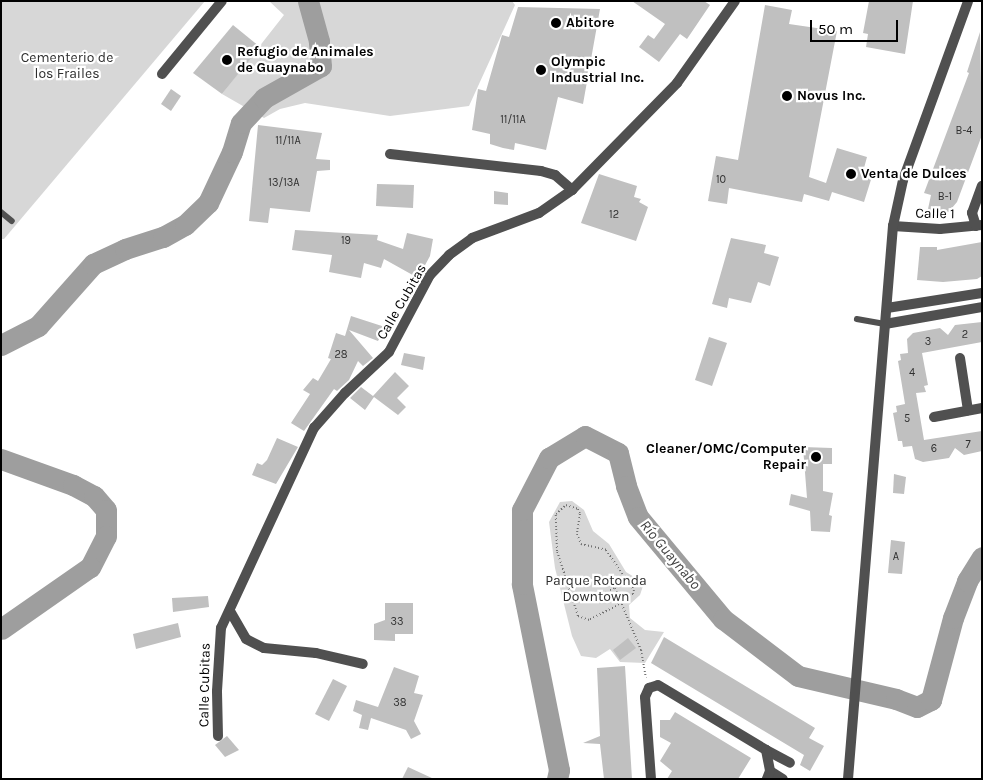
<!DOCTYPE html>
<meta charset="utf-8">
<style>
body{margin:0}
#map{position:relative;width:983px;height:780px;overflow:hidden;background:#fff;font-family:Karla,sans-serif}
div>[style]{position:absolute}
[style*='--x']{left:calc(var(--x)*1px);top:calc(var(--y)*1px);width:calc(var(--w)*1px);rotate:calc(var(--a)*1deg)}
.green>*{inset:0;background:#d7d7d7}
.river>*{height:21px;margin:-10.5px;padding:0 10.5px;transform-origin:10.5px;border-radius:10.5px;background:#9e9e9e}
.building>*{inset:0;background:#c0c0c0}
.path>*{height:2px;margin-top:-1px;transform-origin:0;background:repeating-linear-gradient(90deg,#727272 0 1px,transparent 0 3.5px)}
.lane>*{height:5.5px;margin:-2.75px;padding:0 2.75px;transform-origin:2.75px;border-radius:2.75px;background:#505050}
.street>*{height:10px;margin:-5px;padding:0 5px;transform-origin:5px;border-radius:5px;background:#505050}
.dots>*{width:14px;height:14px;translate:-50% -50%;box-sizing:border-box;border:2px solid #fff;border-radius:50%}
span{translate:-50% -50%;white-space:nowrap;text-align:center;line-height:1.15;-webkit-text-stroke:4.5px #fff;paint-order:stroke}
.number-label{font-size:11px;color:#303030}
.number-label span{-webkit-text-stroke-width:0}
.poi-label{font-size:14px;color:#000;font-weight:700}
.left{translate:0 -50%;text-align:left}
.right{translate:-100% -50%;text-align:right}
.park-label{font-size:14px;color:#2e2e2e}
.street-label{font-size:14px;color:#000}
.water-label{font-size:15px;color:#3f3f3f;font-style:italic}
.frame{position:absolute;inset:0;border:2px solid #000;pointer-events:none}
.scale{position:absolute;left:810px;top:20px;width:88px;height:22px;box-sizing:border-box;border:2px solid #000;border-top:0;padding-left:6px;font-size:15px;line-height:18px;white-space:nowrap;color:#000;-webkit-text-stroke:4px #fff;paint-order:stroke}
</style>
<div id="map">
<div class="green">
<i style="clip-path:polygon(1px 1px,205px 1px,4px 239px,1px 239px)"></i>
<i style="clip-path:polygon(269px 1px,512px 1px,515px 5px,469px 106px,390px 116px,305px 103px,280px 109px,264px 118px,222px 94px,284px 15px)"></i>
<i style="clip-path:polygon(572px 501px,584px 510px,593px 531px,609px 544px,626px 572px,644px 583px,640px 595px,629px 605px,630px 618px,645px 630px,664px 632px,645px 663px,620px 662px,610px 649px,596px 658px,581px 656px,572px 636px,555px 568px,549px 522px,560px 502px)"></i>
</div>
<div class="river">
<i style="--x:1;--y:345;--w:42;--a:-27.2"></i>
<i style="--x:38;--y:326;--w:83;--a:-48.4"></i>
<i style="--x:93;--y:264;--w:35;--a:-25"></i>
<i style="--x:125;--y:249;--w:40;--a:-18"></i>
<i style="--x:163;--y:237;--w:25;--a:-29"></i>
<i style="--x:185;--y:225;--w:32;--a:-44"></i>
<i style="--x:208;--y:203;--w:56;--a:-64.8"></i>
<i style="--x:232;--y:152;--w:30;--a:-73"></i>
<i style="--x:241;--y:123;--w:34;--a:-47"></i>
<i style="--x:264;--y:98;--w:65;--a:-29.3"></i>
<i style="--x:321;--y:66;--w:25;--a:-95"></i>
<i style="--x:319;--y:41;--w:41;--a:-105.4"></i>
<i style="--x:1;--y:459;--w:77;--a:19.9"></i>
<i style="--x:73;--y:485;--w:24;--a:28"></i>
<i style="--x:94;--y:496;--w:18;--a:49"></i>
<i style="--x:106;--y:510;--w:26;--a:90"></i>
<i style="--x:106;--y:536;--w:35;--a:117"></i>
<i style="--x:90;--y:567;--w:108;--a:145.1"></i>
<i style="--x:557;--y:779;--w:9;--a:-77"></i>
<i style="--x:559;--y:770;--w:190;--a:-101.3"></i>
<i style="--x:522;--y:584;--w:74;--a:-90"></i>
<i style="--x:522;--y:510;--w:59;--a:-62.6"></i>
<i style="--x:549;--y:458;--w:42;--a:-31.4"></i>
<i style="--x:585;--y:436;--w:37;--a:27"></i>
<i style="--x:618;--y:453;--w:34;--a:76"></i>
<i style="--x:626;--y:486;--w:33;--a:69"></i>
<i style="--x:638;--y:517;--w:133;--a:50.2"></i>
<i style="--x:723;--y:619;--w:94;--a:37.2"></i>
<i style="--x:798;--y:676;--w:101;--a:13.2"></i>
<i style="--x:896;--y:699;--w:22;--a:21"></i>
<i style="--x:917;--y:707;--w:16;--a:-27"></i>
<i style="--x:931;--y:700;--w:85;--a:-75"></i>
<i style="--x:953;--y:618;--w:40;--a:-69"></i>
<i style="--x:967;--y:581;--w:28;--a:-58"></i>
</div>
<div class="building">
<i style="clip-path:polygon(632px 1px,704px 1px,710px 5px,687px 39px,680px 34px,659px 62px,639px 47px,648px 35px,654px 39px,665px 24px)"></i>
<i style="clip-path:polygon(869px 1px,913px 1px,905px 54px,866px 47px,868px 34px,863px 33px)"></i>
<i style="clip-path:polygon(765px 5px,792px 10px,789px 24px,837px 31px,809px 177px,826px 183px,837px 148px,867px 157px,864px 168px,874px 170px,864px 202px,832px 192px,829px 201px,804px 194px,802px 202px,729px 188px,727px 204px,708px 201px,716px 156px,738px 160px)"></i>
<i style="clip-path:polygon(518px 7px,600px 9px,583px 104px,558px 97px,546px 150px,515px 143px,514px 150px,503px 148px,490px 144px,490px 134px,472px 130px,478px 89px,486px 91px,502px 35px,509px 37px)"></i>
<i style="clip-path:polygon(233px 25px,260px 47px,222px 94px,193px 73px)"></i>
<i style="clip-path:polygon(980px 32px,982px 135px,957px 202px,946px 215px,928px 209px,931px 195px,924px 193px,969px 73px,967px 72px)"></i>
<i style="clip-path:polygon(171px 89px,181px 96px,171px 111px,161px 104px)"></i>
<i style="clip-path:polygon(258px 125px,322px 133px,316px 159px,330px 160px,330px 170px,317px 171px,310px 212px,270px 208px,268px 223px,249px 221px)"></i>
<i style="clip-path:polygon(599px 174px,637px 186px,634px 197px,641px 199px,639px 202px,648px 207px,636px 241px,581px 223px)"></i>
<i style="clip-path:polygon(377px 184px,414px 185px,413px 208px,376px 206px)"></i>
<i style="clip-path:polygon(494px 191px,508px 193px,508px 205px,494px 204px)"></i>
<i style="clip-path:polygon(295px 230px,378px 235px,377px 240px,403px 249px,407px 233px,433px 239px,430px 256px,418px 278px,384px 259px,381px 268px,364px 263px,361px 278px,329px 272px,332px 255px,292px 250px)"></i>
<i style="clip-path:polygon(731px 238px,766px 245px,764px 253px,779px 257px,770px 286px,758px 282px,751px 303px,729px 298px,727px 308px,712px 304px)"></i>
<i style="clip-path:polygon(982px 242px,982px 276px,977px 279px,943px 282px,917px 280px,920px 247px,937px 247px,937px 250px)"></i>
<i style="clip-path:polygon(351px 316px,385px 327px,378px 341px,349px 330px,373px 358px,363px 366px,358px 361px,349px 380px,337px 391px,334px 389px,304px 431px,291px 423px,310px 394px,303px 390px,313px 378px,318px 381px,331px 359px,328px 358px,336px 333px,345px 336px)"></i>
<i style="clip-path:polygon(982px 322px,982px 342px,922px 353px,928px 385px,924px 386px,926px 392px,916px 393px,924px 440px,982px 431px,982px 451px,964px 455px,955px 448px,949px 458px,923px 462px,915px 459px,912px 446px,903px 447px,902px 441px,898px 441px,893px 413px,897px 412px,896px 406px,905px 404px,898px 361px,901px 360px,900px 354px,908px 353px,907px 339px,913px 333px,940px 328px,948px 335px,955px 325px)"></i>
<i style="clip-path:polygon(709px 337px,727px 343px,712px 386px,695px 380px)"></i>
<i style="clip-path:polygon(404px 353px,425px 357px,423px 370px,401px 365px)"></i>
<i style="clip-path:polygon(395px 372px,409px 386px,397px 398px,406px 407px,398px 415px,374px 397px,365px 410px,350px 398px,361px 387px,373px 396px)"></i>
<i style="clip-path:polygon(277px 438px,298px 447px,276px 484px,252px 475px,257px 463px,262px 465px,267px 460px)"></i>
<i style="clip-path:polygon(803px 447px,832px 448px,832px 464px,823px 464px,823px 491px,833px 493px,829px 515px,832px 516px,830px 532px,811px 531px,810px 511px,789px 505px,791px 494px,807px 498px)"></i>
<i style="clip-path:polygon(894px 474px,906px 477px,904px 494px,893px 493px)"></i>
<i style="clip-path:polygon(891px 540px,905px 542px,902px 574px,888px 573px)"></i>
<i style="clip-path:polygon(208px 596px,209px 607px,173px 612px,172px 598px)"></i>
<i style="clip-path:polygon(385px 603px,413px 603px,413px 634px,395px 634px,395px 641px,374px 640px,374px 624px,385px 620px)"></i>
<i style="clip-path:polygon(178px 623px,181px 637px,136px 649px,133px 634px)"></i>
<i style="clip-path:polygon(664px 637px,815px 728px,809px 738px,824px 746px,810px 771px,800px 765px,804px 755px,651px 663px)"></i>
<i style="clip-path:polygon(628px 638px,636px 648px,620px 660px,613px 650px)"></i>
<i style="clip-path:polygon(625px 666px,632px 779px,604px 779px,600px 744px,583px 743px,600px 736px,597px 668px)"></i>
<i style="clip-path:polygon(394px 667px,419px 676px,414px 693px,423px 695px,414px 721px,421px 734px,411px 739px,406px 730px,371px 718px,368px 730px,359px 728px,362px 715px,353px 711px,356px 700px,378px 707px)"></i>
<i style="clip-path:polygon(333px 679px,347px 686px,329px 721px,315px 714px)"></i>
<i style="clip-path:polygon(675px 712px,751px 758px,738px 779px,667px 779px,672px 771px,660px 761px,671px 743px,660px 737px,660px 720px,670px 720px)"></i>
<i style="clip-path:polygon(227px 736px,239px 750px,225px 757px,215px 745px)"></i>
<i style="clip-path:polygon(408px 767px,434px 779px,402px 779px)"></i>
</div>
<div class="path">
<i style="--x:566;--y:505;--w:13;--a:18"></i>
<i style="--x:578;--y:509;--w:5;--a:68"></i>
<i style="--x:580;--y:514;--w:20;--a:99"></i>
<i style="--x:577;--y:534;--w:11;--a:68"></i>
<i style="--x:581;--y:544;--w:26;--a:13"></i>
<i style="--x:606;--y:550;--w:49;--a:55"></i>
<i style="--x:634;--y:590;--w:4;--a:104"></i>
<i style="--x:633;--y:594;--w:21;--a:145"></i>
<i style="--x:616;--y:606;--w:30;--a:153"></i>
<i style="--x:589;--y:620;--w:12;--a:-160"></i>
<i style="--x:578;--y:616;--w:68;--a:-107.9"></i>
<i style="--x:557;--y:551;--w:37;--a:-92"></i>
<i style="--x:556;--y:514;--w:13;--a:-42"></i>
<i style="--x:610;--y:590;--w:5;--a:-22"></i>
<i style="--x:615;--y:588;--w:67;--a:67.2"></i>
<i style="--x:641;--y:650;--w:28;--a:80"></i>
</div>
<div class="lane">
<i style="--x:1;--y:212;--w:14;--a:39"></i>
<i style="--x:857;--y:319;--w:28;--a:10"></i>
</div>
<div class="street">
<i style="--x:162;--y:74;--w:94;--a:-50.6"></i>
<i style="--x:390;--y:154;--w:152;--a:6.4"></i>
<i style="--x:541;--y:171;--w:15;--a:16"></i>
<i style="--x:555;--y:175;--w:23;--a:41"></i>
<i style="--x:893;--y:226;--w:47;--a:3.7"></i>
<i style="--x:940;--y:229;--w:42;--a:-5.4"></i>
<i style="--x:976;--y:226;--w:14;--a:-107"></i>
<i style="--x:972;--y:213;--w:29;--a:-70"></i>
<i style="--x:887;--y:308;--w:96;--a:-9"></i>
<i style="--x:885;--y:324;--w:98;--a:-9.9"></i>
<i style="--x:960;--y:358;--w:53;--a:81.3"></i>
<i style="--x:934;--y:417;--w:49;--a:-10.6"></i>
<i style="--x:230;--y:611;--w:32;--a:60"></i>
<i style="--x:246;--y:639;--w:20;--a:27"></i>
<i style="--x:264;--y:648;--w:52;--a:5.5"></i>
<i style="--x:316;--y:653;--w:48;--a:13.2"></i>
<i style="--x:218;--y:736;--w:45;--a:-91.3"></i>
<i style="--x:217;--y:691;--w:63;--a:-86.4"></i>
<i style="--x:221;--y:628;--w:221;--a:-65.1"></i>
<i style="--x:314;--y:428;--w:47;--a:-48.5"></i>
<i style="--x:345;--y:393;--w:60;--a:-43"></i>
<i style="--x:389;--y:352;--w:87;--a:-62"></i>
<i style="--x:430;--y:275;--w:28;--a:-46"></i>
<i style="--x:449;--y:255;--w:29;--a:-36"></i>
<i style="--x:472;--y:238;--w:72;--a:-20.5"></i>
<i style="--x:539;--y:213;--w:40;--a:-34.9"></i>
<i style="--x:572;--y:190;--w:150;--a:-45.5"></i>
<i style="--x:677;--y:83;--w:100;--a:-54.7"></i>
<i style="--x:766;--y:750;--w:27;--a:28"></i>
<i style="--x:770;--y:771;--w:15;--a:32"></i>
<i style="--x:651;--y:779;--w:82;--a:-94.2"></i>
<i style="--x:645;--y:697;--w:10;--a:-66"></i>
<i style="--x:649;--y:688;--w:9;--a:-18"></i>
<i style="--x:658;--y:685;--w:126;--a:31"></i>
<i style="--x:766;--y:750;--w:21;--a:79"></i>
<i style="--x:770;--y:771;--w:9;--a:111"></i>
<i style="--x:848;--y:779;--w:555;--a:-85.35"></i>
<i style="--x:893;--y:226;--w:47;--a:-77.7"></i>
<i style="--x:903;--y:180;--w:190;--a:-70"></i>
</div>
<div class="dots">
<i style="left:556px;top:23px;background:#000"></i>
<i style="left:227px;top:60px;background:#000"></i>
<i style="left:541px;top:70px;background:#000"></i>
<i style="left:787px;top:96px;background:#000"></i>
<i style="left:851px;top:174px;background:#000"></i>
<i style="left:816px;top:457px;background:#000"></i>
</div>
<div class="number-label">
<span style="left:513px;top:120px">11/11A</span>
<span style="left:964px;top:131px">B-4</span>
<span style="left:288px;top:141px">11/11A</span>
<span style="left:721px;top:180px">10</span>
<span style="left:284px;top:183px">13/13A</span>
<span style="left:945px;top:197px">B-1</span>
<span style="left:614px;top:215px">12</span>
<span style="left:346px;top:241px">19</span>
<span style="left:965px;top:335px">2</span>
<span style="left:928px;top:342px">3</span>
<span style="left:341px;top:355px">28</span>
<span style="left:912px;top:373px">4</span>
<span style="left:907px;top:419px">5</span>
<span style="left:968px;top:445px">7</span>
<span style="left:934px;top:449px">6</span>
<span style="left:896px;top:557px">A</span>
<span style="left:397px;top:622px">33</span>
<span style="left:400px;top:703px">38</span>
</div>
<div class="poi-label">
<span class="left" style="left:566px;top:23px">Abitore</span>
<span class="left" style="left:237px;top:60px">Refugio de Animales<br>de Guaynabo</span>
<span class="left" style="left:551px;top:70px">Olympic<br>Industrial Inc.</span>
<span class="left" style="left:797px;top:96px">Novus Inc.</span>
<span class="left" style="left:861px;top:174px">Venta de Dulces</span>
<span class="right" style="left:806px;top:457px">Cleaner/OMC/Computer<br>Repair</span>
</div>
<div class="park-label">
<span style="left:67px;top:66px">Cementerio de<br>los Frailes</span>
<span style="left:596px;top:589px">Parque Rotonda<br>Downtown</span>
</div>
<div class="street-label">
<span style="left:935px;top:214px;rotate:1deg">Calle 1</span>
<span style="left:402px;top:302px;rotate:-60deg">Calle Cubitas</span>
<span style="left:205px;top:685px;rotate:-89deg">Calle Cubitas</span>
</div>
<div class="water-label">
<span style="left:670px;top:555px;rotate:50deg">Río Guaynabo</span>
</div>
<div class="frame"></div>
<div class="scale">50 m</div>
</div>
